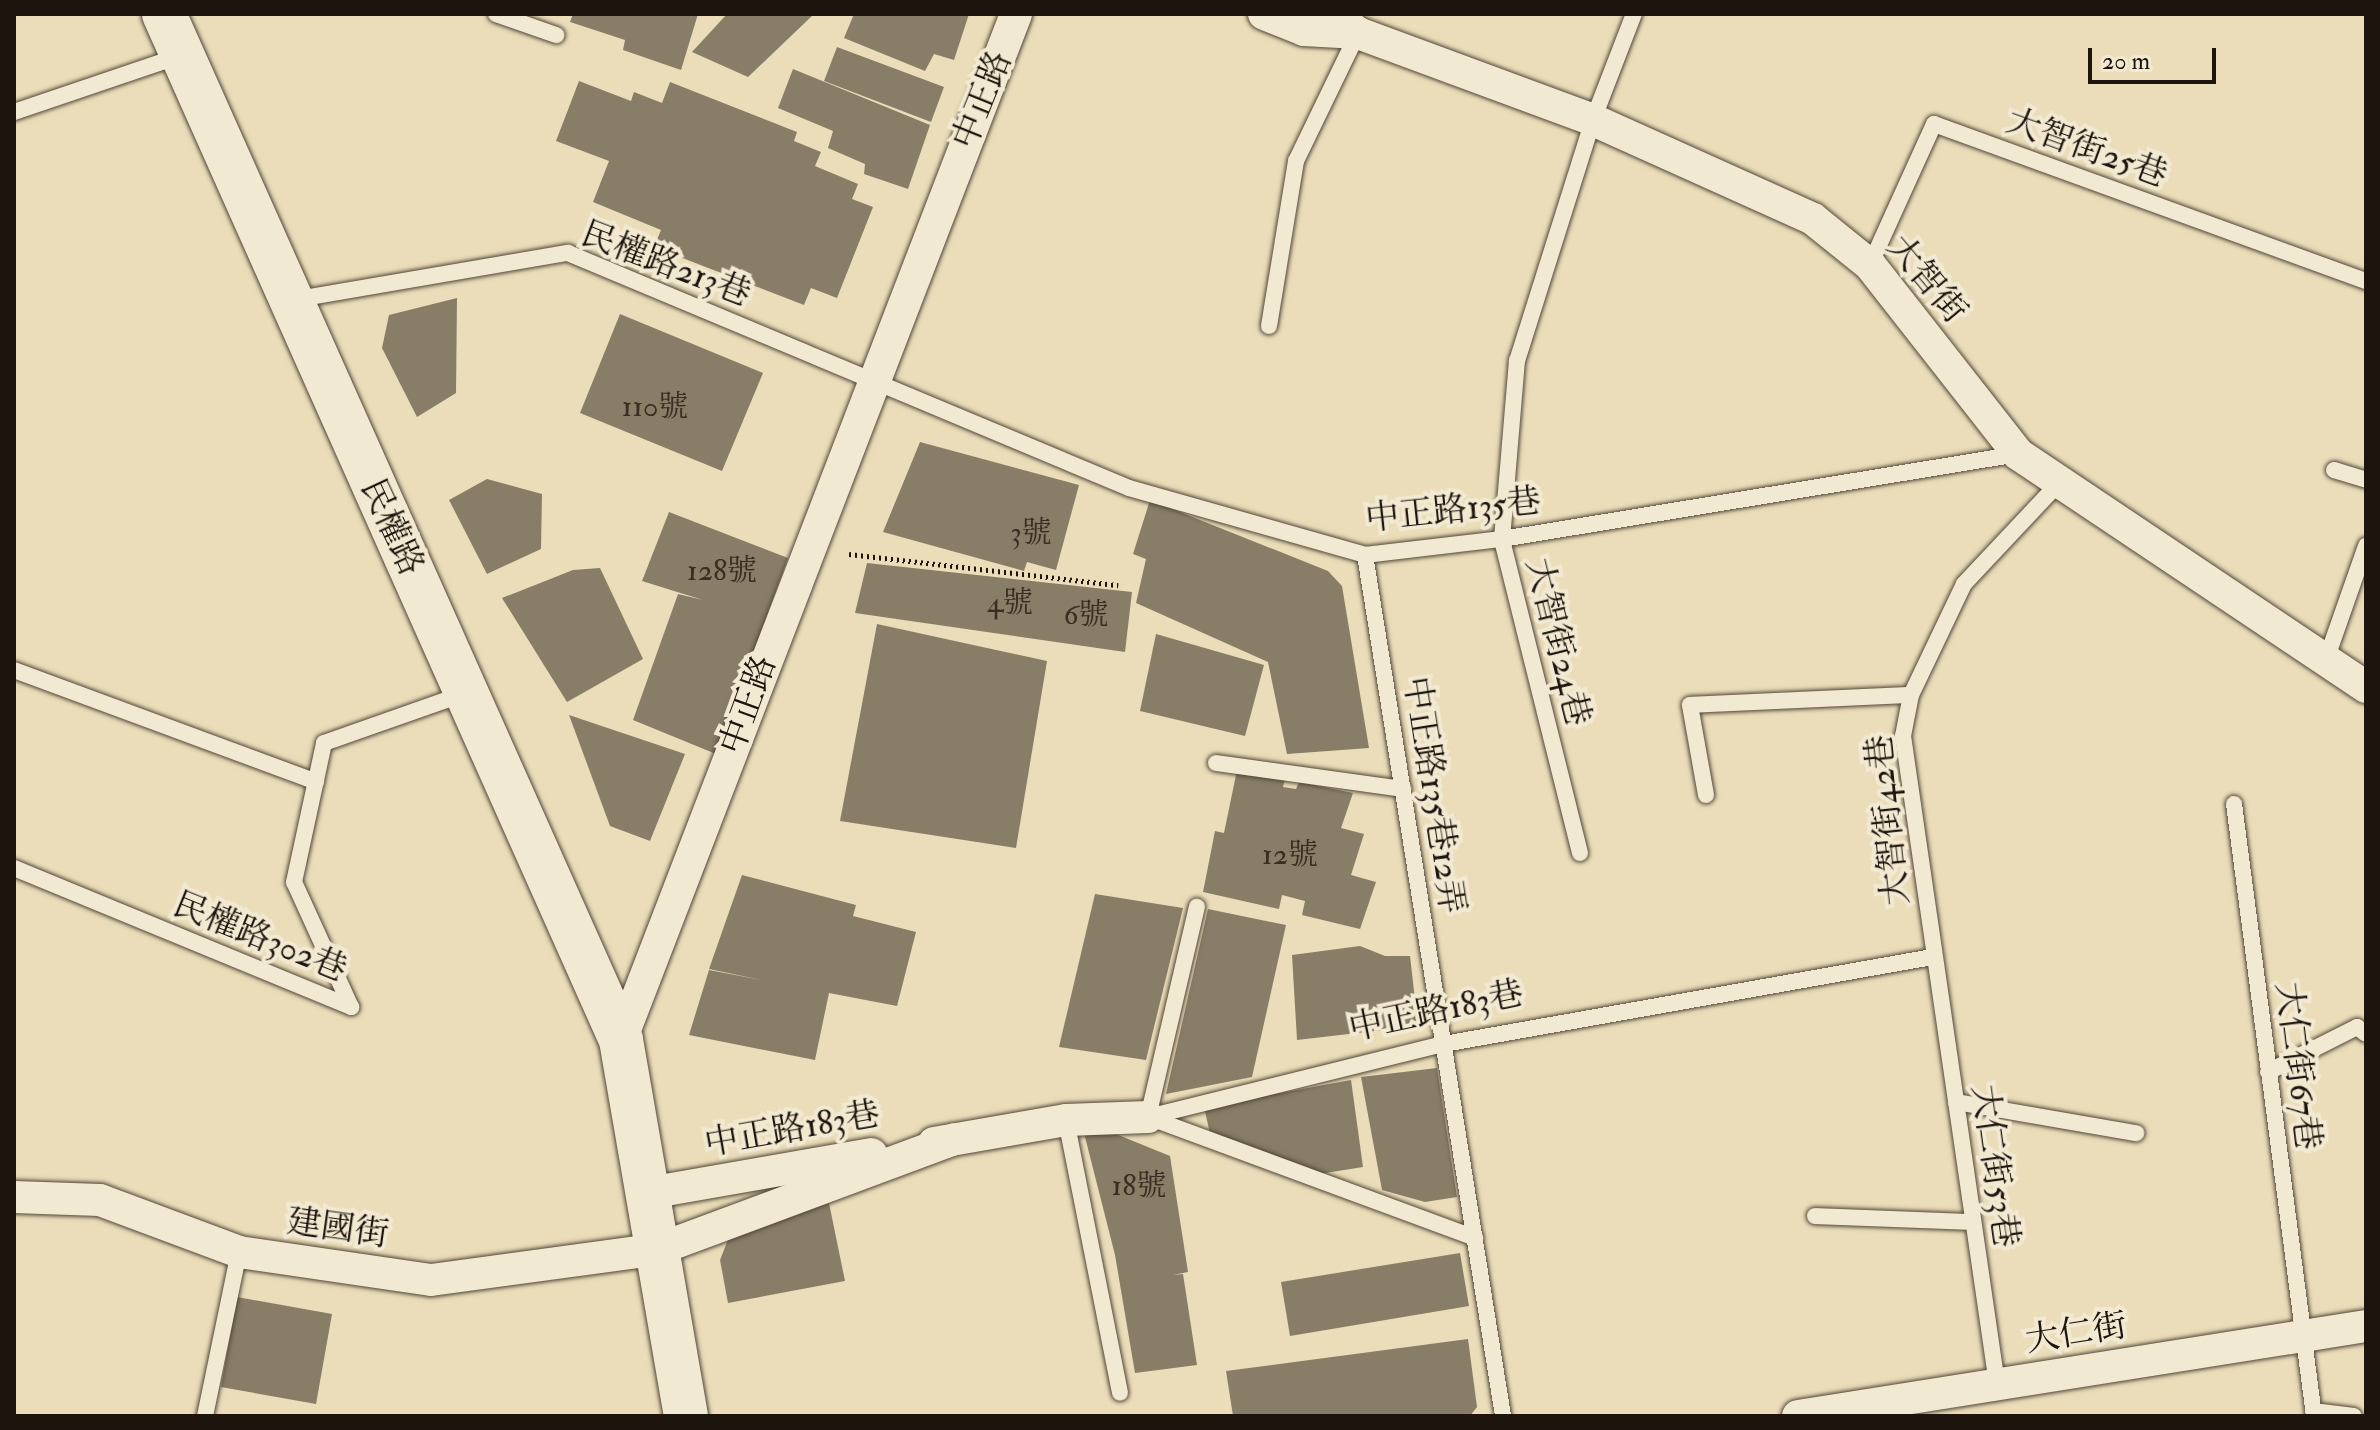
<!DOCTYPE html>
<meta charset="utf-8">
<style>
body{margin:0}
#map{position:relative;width:2380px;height:1430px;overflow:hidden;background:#ebddb9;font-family:"IM FELL Double Pica","Noto Serif TC",serif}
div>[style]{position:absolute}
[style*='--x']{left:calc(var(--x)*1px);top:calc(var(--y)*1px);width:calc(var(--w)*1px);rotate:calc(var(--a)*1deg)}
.building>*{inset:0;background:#887d66}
.path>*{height:5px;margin-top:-2.5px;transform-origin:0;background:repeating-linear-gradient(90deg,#1d140d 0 2px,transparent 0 6px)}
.roads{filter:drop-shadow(0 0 2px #504638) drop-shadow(0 0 2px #504638)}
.service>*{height:16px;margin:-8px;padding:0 8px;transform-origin:8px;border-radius:8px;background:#f2e9d2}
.minor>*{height:32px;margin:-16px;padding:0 16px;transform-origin:16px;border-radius:16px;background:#f2e9d2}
.secondary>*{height:44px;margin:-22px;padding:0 22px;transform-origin:22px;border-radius:22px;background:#f2e9d2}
span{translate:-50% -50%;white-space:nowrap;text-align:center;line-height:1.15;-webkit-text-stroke:8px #f2e9d2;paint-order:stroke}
.number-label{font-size:30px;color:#382e23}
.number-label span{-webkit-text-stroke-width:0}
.street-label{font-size:34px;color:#1d140d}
.frame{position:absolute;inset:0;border:16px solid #1d140d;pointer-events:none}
.scale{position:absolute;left:2088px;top:48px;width:128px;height:36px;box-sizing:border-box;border:4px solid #1d140d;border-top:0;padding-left:10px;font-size:24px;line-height:28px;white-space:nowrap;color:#1d140d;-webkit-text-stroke:6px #f2e9d2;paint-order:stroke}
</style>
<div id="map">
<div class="building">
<i style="clip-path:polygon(573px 14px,698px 14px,681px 70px,623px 50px,625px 40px,570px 22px)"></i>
<i style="clip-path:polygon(727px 14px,814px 14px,748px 77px,692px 52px)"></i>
<i style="clip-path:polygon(854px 14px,969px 14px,954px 60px,934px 54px,925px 71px,844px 38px)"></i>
<i style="clip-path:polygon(837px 47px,944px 87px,931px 122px,824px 81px)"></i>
<i style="clip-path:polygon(793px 69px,930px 125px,908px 189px,864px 174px,865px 164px,828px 148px,833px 131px,778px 108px)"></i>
<i style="clip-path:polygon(579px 81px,631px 101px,634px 92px,662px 103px,670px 82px,797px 132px,794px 141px,821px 152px,815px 166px,858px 184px,852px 199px,873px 207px,837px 298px,811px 288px,804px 305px,654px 247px,661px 230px,593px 202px,609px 161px,556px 141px)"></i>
<i style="clip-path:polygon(457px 298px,456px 393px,417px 417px,382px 348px,389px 315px)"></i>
<i style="clip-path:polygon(620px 314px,763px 373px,722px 471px,580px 413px)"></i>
<i style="clip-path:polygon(920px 442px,1079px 485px,1056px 570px,1027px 562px,1024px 571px,883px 532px)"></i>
<i style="clip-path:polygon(487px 479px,542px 494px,541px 549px,487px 574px,449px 500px)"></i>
<i style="clip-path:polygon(1150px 500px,1328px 571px,1342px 586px,1369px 748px,1287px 754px,1268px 662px,1136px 603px,1146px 559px,1133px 554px)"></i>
<i style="clip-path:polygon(669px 512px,788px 558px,716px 754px,633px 720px,678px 594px,703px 600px,642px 581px)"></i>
<i style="clip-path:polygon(867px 563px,1132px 592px,1125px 652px,855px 613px)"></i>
<i style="clip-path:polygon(600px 568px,643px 659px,567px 702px,502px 598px,573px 570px)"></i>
<i style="clip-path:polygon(877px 624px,1047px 661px,1016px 848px,840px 821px)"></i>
<i style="clip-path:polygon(1156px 634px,1264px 665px,1245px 736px,1140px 711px)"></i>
<i style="clip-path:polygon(569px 715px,685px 754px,650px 841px,610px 826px)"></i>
<i style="clip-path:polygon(1237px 770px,1285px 779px,1283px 787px,1296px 789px,1299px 782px,1353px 793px,1341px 828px,1364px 834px,1351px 875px,1376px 882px,1360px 929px,1302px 915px,1305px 901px,1282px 895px,1279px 909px,1203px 892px,1215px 831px,1224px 833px)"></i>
<i style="clip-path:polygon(742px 875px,856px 905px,853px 916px,916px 932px,897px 1006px,829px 993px,815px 1060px,689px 1035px,709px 970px,767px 981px,709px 969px)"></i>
<i style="clip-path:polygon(1095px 894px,1183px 908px,1146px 1060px,1059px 1047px)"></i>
<i style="clip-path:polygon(1208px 909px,1286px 925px,1252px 1077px,1166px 1094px)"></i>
<i style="clip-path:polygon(1360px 946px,1385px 956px,1410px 956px,1418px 1026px,1297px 1040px,1292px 955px)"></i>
<i style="clip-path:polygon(1437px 1068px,1457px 1197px,1425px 1202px,1382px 1190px,1361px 1077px)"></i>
<i style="clip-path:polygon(1351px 1080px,1363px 1167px,1313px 1175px,1211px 1138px,1204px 1107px)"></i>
<i style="clip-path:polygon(1111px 1132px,1170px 1156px,1188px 1272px,1173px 1275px,1183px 1274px,1197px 1365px,1135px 1373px,1115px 1255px,1084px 1133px)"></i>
<i style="clip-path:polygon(829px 1203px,845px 1281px,728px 1303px,720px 1260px,731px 1232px)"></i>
<i style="clip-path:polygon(1460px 1253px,1469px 1306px,1290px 1336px,1281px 1282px)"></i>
<i style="clip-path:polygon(237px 1297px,332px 1314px,316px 1404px,221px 1387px)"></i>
<i style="clip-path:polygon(1468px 1339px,1477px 1407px,1470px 1416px,1233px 1416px,1226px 1371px)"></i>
</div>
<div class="path">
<i style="--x:849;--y:554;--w:271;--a:6.6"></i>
</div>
<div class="roads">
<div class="service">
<i style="--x:496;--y:14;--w:64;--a:19.3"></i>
<i style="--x:14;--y:112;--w:177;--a:-18.7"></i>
<i style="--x:1870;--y:265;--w:155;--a:-65.6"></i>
<i style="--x:1934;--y:124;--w:460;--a:20"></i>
<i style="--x:292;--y:300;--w:280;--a:-9.7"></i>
<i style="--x:568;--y:253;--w:608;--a:22.73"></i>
<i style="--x:1129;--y:488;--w:245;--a:15.8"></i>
<i style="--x:1365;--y:555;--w:138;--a:-6.7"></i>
<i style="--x:1502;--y:539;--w:523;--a:-9.35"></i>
<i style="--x:1269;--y:326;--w:167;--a:-80.7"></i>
<i style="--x:1296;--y:161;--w:142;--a:-64.2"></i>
<i style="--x:2334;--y:470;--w:34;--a:17"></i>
<i style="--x:1365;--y:555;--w:872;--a:80.89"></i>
<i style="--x:2326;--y:660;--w:121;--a:-70.7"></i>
<i style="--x:14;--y:670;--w:322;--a:20.3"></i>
<i style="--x:1216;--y:763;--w:189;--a:7.9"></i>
<i style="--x:1706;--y:795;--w:91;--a:-100.1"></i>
<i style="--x:1690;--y:705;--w:221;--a:-2.6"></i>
<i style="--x:2234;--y:804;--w:617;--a:82.55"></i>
<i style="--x:1580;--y:853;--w:324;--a:-104"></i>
<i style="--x:1502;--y:539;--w:179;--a:-85.2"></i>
<i style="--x:1517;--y:361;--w:253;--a:-72.5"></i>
<i style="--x:1593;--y:120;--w:114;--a:-68.9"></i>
<i style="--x:14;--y:868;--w:365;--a:22.4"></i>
<i style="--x:351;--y:1007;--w:137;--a:-114.5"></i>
<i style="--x:294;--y:882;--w:142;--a:-77.8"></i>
<i style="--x:324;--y:743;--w:151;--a:-19.4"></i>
<i style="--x:2268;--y:1072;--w:100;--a:-26.8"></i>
<i style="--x:2357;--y:1027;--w:11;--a:38"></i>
<i style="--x:1956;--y:1102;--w:183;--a:9.8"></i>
<i style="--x:1148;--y:1117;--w:305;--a:-13.9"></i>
<i style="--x:1444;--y:1044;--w:498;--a:-10.1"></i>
<i style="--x:1148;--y:1117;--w:349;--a:20.3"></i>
<i style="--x:1148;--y:1117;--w:216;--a:-76.9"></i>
<i style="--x:1066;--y:1120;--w:278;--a:78.8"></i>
<i style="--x:1815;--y:1216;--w:158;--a:2.2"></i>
<i style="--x:1997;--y:1384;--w:655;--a:-98.25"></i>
<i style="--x:1903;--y:736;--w:42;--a:-79"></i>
<i style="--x:1911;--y:695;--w:123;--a:-64.5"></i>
<i style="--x:1964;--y:584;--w:136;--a:-46.8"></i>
<i style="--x:2313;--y:1411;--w:41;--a:7"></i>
<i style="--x:205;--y:1416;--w:167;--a:-78.3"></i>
</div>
<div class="minor">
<i style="--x:1264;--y:14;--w:43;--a:21.8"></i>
<i style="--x:1304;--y:30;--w:54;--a:3.2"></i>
<i style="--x:1333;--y:14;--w:31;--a:37"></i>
<i style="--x:1358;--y:33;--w:251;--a:20.3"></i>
<i style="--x:1593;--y:120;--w:241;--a:24.2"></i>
<i style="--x:1813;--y:219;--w:73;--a:38.9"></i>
<i style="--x:1870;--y:265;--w:240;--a:51.9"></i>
<i style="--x:2018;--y:454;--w:419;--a:33.8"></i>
<i style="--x:621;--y:1040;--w:1099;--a:-68.94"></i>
<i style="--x:934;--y:1143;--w:134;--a:-9.9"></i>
<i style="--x:1066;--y:1120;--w:82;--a:-2.1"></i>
<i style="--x:643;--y:1194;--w:232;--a:-9.9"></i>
<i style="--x:14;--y:1197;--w:86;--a:2"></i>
<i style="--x:100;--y:1200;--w:148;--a:20.5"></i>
<i style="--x:239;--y:1252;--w:194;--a:8.3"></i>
<i style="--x:431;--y:1280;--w:230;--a:-7.7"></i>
<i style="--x:659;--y:1249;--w:315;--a:-20.4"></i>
<i style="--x:1798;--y:1416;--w:575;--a:-9"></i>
</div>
<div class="secondary">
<i style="--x:164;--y:14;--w:1123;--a:65.99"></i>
<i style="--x:621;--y:1040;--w:382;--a:80.2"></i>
</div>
</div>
<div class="number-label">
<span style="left:655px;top:407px">110號</span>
<span style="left:1031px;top:533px">3號</span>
<span style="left:722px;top:571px">128號</span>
<span style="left:1010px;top:603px">4號</span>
<span style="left:1086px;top:615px">6號</span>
<span style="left:1290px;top:855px">12號</span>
<span style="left:1139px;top:1186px">18號</span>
</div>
<div class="street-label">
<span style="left:982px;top:100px;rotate:-68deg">中正路</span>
<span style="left:2087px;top:148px;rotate:20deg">大智街25巷</span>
<span style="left:666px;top:264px;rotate:21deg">民權路213巷</span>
<span style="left:1927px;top:279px;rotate:50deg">大智街</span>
<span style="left:1453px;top:510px;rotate:-6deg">中正路135巷</span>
<span style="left:392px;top:527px;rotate:65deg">民權路</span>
<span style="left:1558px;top:642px;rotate:76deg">大智街24巷</span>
<span style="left:748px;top:705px;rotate:-70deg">中正路</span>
<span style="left:1434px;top:795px;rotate:81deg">中正路135巷12弄</span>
<span style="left:1888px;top:820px;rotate:-96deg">大智街42巷</span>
<span style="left:260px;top:937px;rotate:22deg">民權路302巷</span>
<span style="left:1436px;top:1011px;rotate:-12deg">中正路183巷</span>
<span style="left:2298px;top:1066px;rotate:83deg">大仁街67巷</span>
<span style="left:792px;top:1129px;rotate:-10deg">中正路183巷</span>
<span style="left:1995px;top:1166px;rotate:82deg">大仁街53巷</span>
<span style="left:338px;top:1228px;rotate:8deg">建國街</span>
<span style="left:2076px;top:1333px;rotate:-9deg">大仁街</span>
</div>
<div class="frame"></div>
<div class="scale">20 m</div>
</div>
